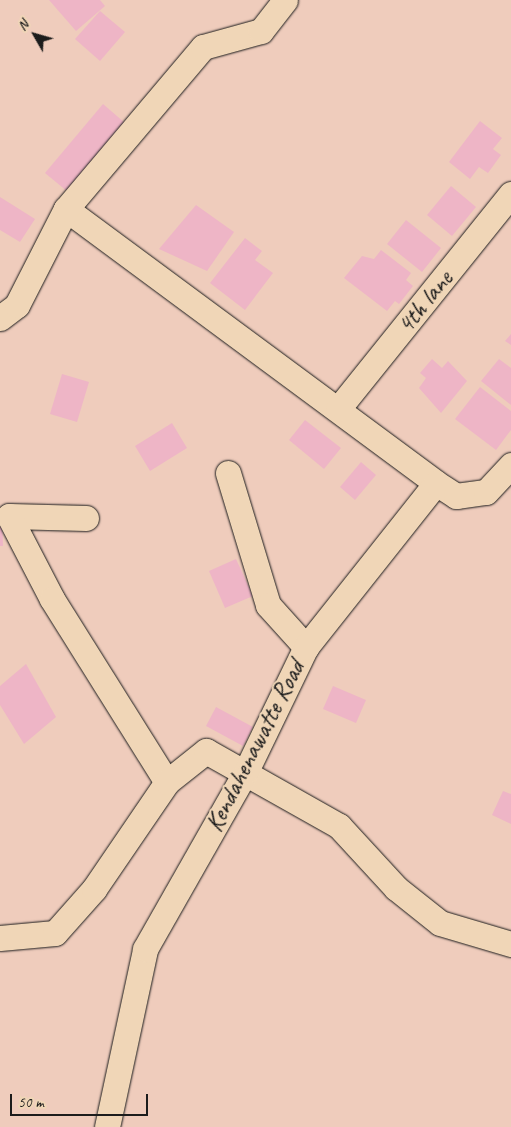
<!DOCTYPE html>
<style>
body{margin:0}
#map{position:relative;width:511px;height:1127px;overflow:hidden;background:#efccbc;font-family:Caveat,sans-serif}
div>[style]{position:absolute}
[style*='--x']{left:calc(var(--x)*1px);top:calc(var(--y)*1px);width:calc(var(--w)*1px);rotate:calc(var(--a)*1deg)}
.building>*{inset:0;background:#eeb5c6}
.roads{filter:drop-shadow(0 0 1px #1c1c1c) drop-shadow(0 0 1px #1c1c1c)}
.minor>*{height:25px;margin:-12.5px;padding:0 12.5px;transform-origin:12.5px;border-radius:12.5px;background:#f0d6b7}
span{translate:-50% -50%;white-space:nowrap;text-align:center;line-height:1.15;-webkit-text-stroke:4px #f0d6b7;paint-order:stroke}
.street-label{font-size:25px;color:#1c1c1c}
.north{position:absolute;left:10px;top:10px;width:50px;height:50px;-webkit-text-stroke:4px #f0d6b7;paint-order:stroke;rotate:308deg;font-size:14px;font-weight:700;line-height:20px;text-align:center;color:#1c1c1c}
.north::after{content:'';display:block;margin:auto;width:18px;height:22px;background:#1c1c1c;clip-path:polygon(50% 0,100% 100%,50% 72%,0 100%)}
.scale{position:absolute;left:10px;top:1094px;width:138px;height:22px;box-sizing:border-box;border:2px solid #1c1c1c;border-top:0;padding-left:6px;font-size:15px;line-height:18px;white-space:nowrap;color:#1c1c1c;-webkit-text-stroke:4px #f0d6b7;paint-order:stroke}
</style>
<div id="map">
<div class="building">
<i style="clip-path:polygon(49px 0,100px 0,105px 6px,76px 31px)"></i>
<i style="clip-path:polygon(100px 11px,125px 32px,100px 61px,75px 39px)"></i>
<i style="clip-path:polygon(103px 104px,125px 123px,68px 192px,45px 173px)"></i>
<i style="clip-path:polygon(480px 121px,502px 138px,493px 149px,501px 155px,488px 173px,479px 167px,470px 179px,449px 162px)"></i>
<i style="clip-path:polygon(451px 186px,476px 207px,452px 236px,427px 215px)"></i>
<i style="clip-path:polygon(0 197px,35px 219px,20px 242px,0 230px)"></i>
<i style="clip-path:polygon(196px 205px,234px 232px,207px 271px,159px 249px)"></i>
<i style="clip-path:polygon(406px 220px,441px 248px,422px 272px,387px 244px)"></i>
<i style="clip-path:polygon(245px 238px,262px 251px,255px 260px,273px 273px,245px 310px,210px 283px)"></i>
<i style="clip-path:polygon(381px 250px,411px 273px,406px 280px,413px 286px,399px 304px,395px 301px,387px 311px,344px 278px,362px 256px,374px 259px)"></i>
<i style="clip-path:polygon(511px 334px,511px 345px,505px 341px)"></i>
<i style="clip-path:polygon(432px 359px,442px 368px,448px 361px,467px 381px,441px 413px,419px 388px,426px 378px,420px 373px)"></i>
<i style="clip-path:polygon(499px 359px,511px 368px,511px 405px,481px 381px)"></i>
<i style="clip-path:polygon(62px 374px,89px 382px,77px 422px,50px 414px)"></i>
<i style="clip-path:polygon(480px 387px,511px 411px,511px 430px,496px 450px,455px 419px)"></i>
<i style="clip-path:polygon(305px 420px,341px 448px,324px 469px,289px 440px)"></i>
<i style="clip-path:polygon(172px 423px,187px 448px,150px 471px,135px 446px)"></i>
<i style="clip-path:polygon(361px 462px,376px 475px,355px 500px,340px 487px)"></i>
<i style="clip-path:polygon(2px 517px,3px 546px,0 546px,0 518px)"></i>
<i style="clip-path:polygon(236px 559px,253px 596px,225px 608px,209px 571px)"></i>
<i style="clip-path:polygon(26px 664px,56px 717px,24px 744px,0 705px,0 686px)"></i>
<i style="clip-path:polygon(333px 686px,366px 700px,356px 723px,323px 709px)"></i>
<i style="clip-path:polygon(216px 707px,253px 727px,243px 746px,206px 726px)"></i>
<i style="clip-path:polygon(503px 791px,511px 794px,511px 824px,492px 815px)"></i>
</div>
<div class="roads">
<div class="minor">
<i style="--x:66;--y:209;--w:460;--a:36.5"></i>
<i style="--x:0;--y:318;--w:21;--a:-37"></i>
<i style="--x:17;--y:305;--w:108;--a:-63"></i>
<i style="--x:66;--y:209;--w:212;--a:-49.8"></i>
<i style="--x:203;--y:47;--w:60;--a:-15.4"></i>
<i style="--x:261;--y:31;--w:39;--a:-52"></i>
<i style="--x:338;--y:409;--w:276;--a:-51.2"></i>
<i style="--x:228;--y:473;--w:138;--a:73.1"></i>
<i style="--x:268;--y:605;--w:57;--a:47.9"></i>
<i style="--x:86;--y:518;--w:77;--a:-178.5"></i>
<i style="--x:9;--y:516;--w:93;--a:62.6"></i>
<i style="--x:52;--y:599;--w:216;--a:57.9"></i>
<i style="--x:0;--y:938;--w:55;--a:-5.2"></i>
<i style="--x:55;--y:933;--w:59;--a:-48.4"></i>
<i style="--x:94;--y:889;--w:130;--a:-55.7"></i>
<i style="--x:167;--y:782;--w:50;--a:-38.5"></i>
<i style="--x:206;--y:751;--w:153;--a:29.4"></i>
<i style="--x:339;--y:826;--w:84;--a:47.4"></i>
<i style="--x:396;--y:888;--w:56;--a:38.5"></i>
<i style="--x:440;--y:923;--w:74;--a:16.5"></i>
<i style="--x:107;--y:1127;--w:182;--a:-77.9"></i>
<i style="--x:145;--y:949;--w:205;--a:-60.4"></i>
<i style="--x:246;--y:771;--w:138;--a:-64.2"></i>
<i style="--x:306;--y:647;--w:209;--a:-51.6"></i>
<i style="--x:436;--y:483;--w:24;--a:33"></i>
<i style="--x:456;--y:496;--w:30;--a:-8"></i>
<i style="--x:486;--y:492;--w:37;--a:-47"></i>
</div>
</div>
<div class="street-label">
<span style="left:425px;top:302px;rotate:-51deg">4th lane</span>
<span style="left:255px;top:746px;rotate:-63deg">Kendahenawatte Road</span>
</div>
<div class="north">N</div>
<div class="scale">50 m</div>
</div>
